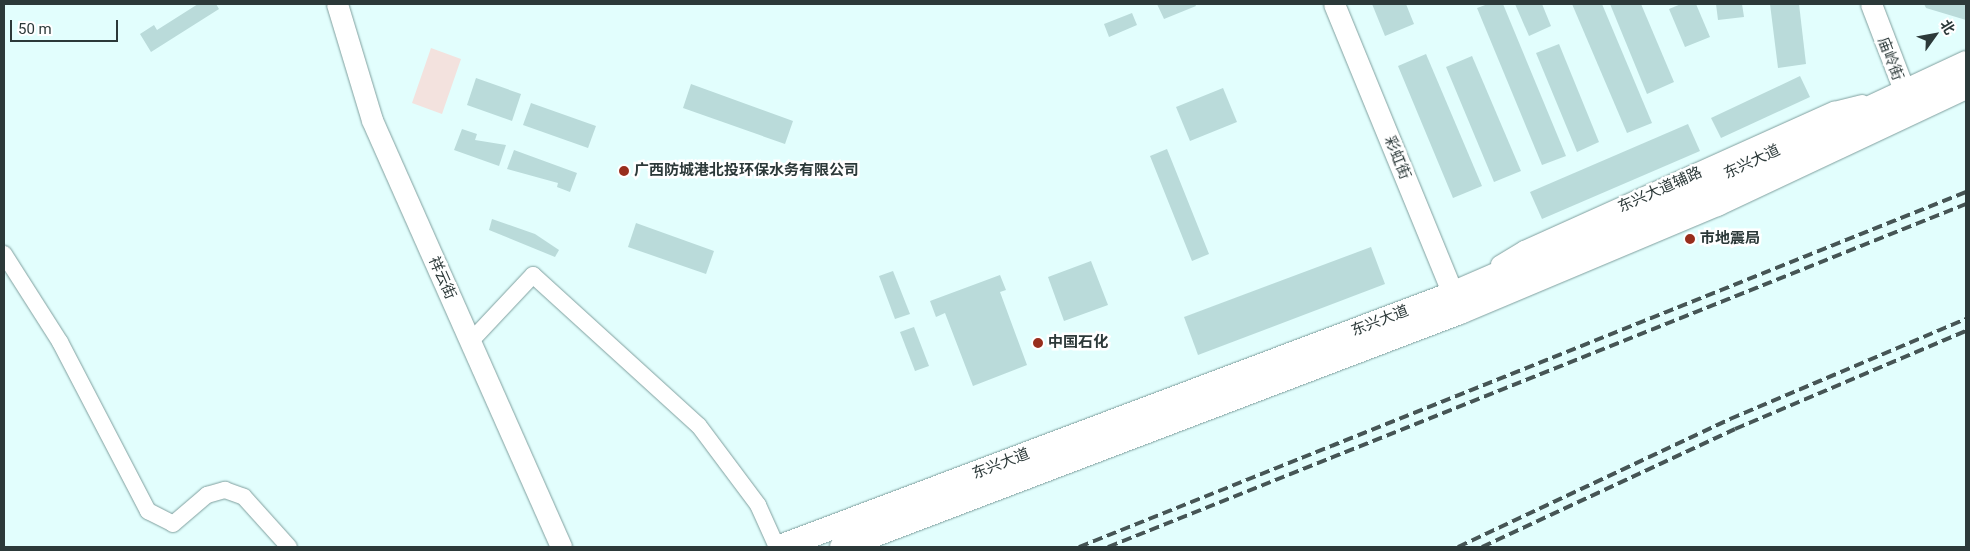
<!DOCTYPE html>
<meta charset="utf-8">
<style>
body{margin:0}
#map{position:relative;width:1970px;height:551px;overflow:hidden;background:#e2fefd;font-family:Roboto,"Noto Sans SC",sans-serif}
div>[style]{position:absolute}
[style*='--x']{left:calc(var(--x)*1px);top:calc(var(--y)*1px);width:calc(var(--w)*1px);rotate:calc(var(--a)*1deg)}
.green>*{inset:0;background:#f3e2de}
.building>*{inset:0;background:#badbda}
.roads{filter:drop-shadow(0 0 1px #7f9f9e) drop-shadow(0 0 1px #7f9f9e)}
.minor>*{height:16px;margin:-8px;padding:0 8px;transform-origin:8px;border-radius:8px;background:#fff}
.tertiary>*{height:21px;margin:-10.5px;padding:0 10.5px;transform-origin:10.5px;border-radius:10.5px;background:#fff}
.secondary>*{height:24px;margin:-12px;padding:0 12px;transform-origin:12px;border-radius:12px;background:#fff}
.rail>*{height:4px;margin-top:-2px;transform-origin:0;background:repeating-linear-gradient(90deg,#465555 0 10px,transparent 0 15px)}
.dots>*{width:14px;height:14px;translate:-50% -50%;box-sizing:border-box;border:2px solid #fff;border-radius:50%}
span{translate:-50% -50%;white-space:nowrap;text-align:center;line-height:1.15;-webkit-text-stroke:5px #fff;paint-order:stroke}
.street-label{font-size:15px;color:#2c3939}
.poi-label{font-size:15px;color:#2c3939;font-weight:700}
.left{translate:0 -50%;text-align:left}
.frame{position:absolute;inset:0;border:5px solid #2c3939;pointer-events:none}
.north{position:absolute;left:1910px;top:10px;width:50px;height:50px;-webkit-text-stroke:4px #fff;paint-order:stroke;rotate:58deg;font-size:14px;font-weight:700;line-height:20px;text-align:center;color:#2c3939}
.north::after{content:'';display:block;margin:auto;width:18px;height:22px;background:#2c3939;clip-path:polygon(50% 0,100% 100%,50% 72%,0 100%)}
.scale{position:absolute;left:10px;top:20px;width:108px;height:22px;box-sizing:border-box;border:2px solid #2c3939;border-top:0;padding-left:6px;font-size:15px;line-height:18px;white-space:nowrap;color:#2c3939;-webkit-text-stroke:4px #fff;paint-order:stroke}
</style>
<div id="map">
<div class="green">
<i style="clip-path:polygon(431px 48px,461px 59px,442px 114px,412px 103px)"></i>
</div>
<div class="building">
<i style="clip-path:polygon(198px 4px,216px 4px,219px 9px,151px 52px,140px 34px,154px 25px,157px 30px)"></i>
<i style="clip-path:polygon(1157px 4px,1195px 4px,1196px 6px,1164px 19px)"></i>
<i style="clip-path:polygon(1372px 4px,1406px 4px,1414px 24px,1385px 36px)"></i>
<i style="clip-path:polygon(1488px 4px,1503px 4px,1566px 156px,1542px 165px,1477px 8px)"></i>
<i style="clip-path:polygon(1515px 4px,1542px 4px,1551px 26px,1529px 36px)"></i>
<i style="clip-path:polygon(1572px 4px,1602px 4px,1652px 123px,1627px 133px)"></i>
<i style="clip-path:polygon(1610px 4px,1641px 4px,1674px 82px,1647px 94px)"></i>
<i style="clip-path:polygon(1681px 4px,1696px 4px,1710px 37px,1685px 47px,1669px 9px)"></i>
<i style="clip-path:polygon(1716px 4px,1742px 4px,1744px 17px,1718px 20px)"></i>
<i style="clip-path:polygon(1770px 4px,1799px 4px,1806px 64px,1778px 68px)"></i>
<i style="clip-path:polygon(1924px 4px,1966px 4px,1966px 20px,1926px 8px)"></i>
<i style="clip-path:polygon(1132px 13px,1137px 25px,1109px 37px,1104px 24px)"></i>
<i style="clip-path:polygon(1559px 44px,1599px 142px,1577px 152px,1536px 53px)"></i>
<i style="clip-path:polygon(1426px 54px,1482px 186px,1453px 198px,1398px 66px)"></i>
<i style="clip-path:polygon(1472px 56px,1521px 171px,1494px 182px,1446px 67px)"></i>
<i style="clip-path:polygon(1800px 76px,1810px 97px,1721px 138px,1711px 118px)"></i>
<i style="clip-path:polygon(476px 78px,521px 94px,512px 121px,467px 105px)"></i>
<i style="clip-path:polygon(691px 84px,793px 121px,785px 144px,683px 108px)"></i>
<i style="clip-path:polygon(1223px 88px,1237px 122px,1190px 141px,1176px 107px)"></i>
<i style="clip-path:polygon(531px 103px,596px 126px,588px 148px,523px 125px)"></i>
<i style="clip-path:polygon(1688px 124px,1700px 151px,1542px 219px,1530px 192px)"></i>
<i style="clip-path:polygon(462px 129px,477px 134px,475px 140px,506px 145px,499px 166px,454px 150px)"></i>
<i style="clip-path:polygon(1167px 149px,1209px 254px,1192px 261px,1150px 156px)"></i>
<i style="clip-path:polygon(514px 150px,577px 173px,570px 192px,557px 187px,558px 183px,507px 169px)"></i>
<i style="clip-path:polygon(492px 219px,535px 234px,559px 250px,555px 257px,489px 230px)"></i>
<i style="clip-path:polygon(636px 223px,714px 251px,706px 274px,628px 247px)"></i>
<i style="clip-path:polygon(1371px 247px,1385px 284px,1198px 355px,1184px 317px)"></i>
<i style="clip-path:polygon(1091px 261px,1108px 305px,1064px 321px,1048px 277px)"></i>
<i style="clip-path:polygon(893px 271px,910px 314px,895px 319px,879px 276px)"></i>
<i style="clip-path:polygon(1000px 275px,1006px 290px,1000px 292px,1027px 365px,973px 386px,945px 313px,936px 317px,930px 301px)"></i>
<i style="clip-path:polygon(914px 327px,929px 366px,915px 371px,900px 332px)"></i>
</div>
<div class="roads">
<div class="minor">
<i style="--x:4;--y:254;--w:104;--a:57.5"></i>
<i style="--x:60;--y:342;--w:191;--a:62.5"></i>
<i style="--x:148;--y:511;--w:28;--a:27"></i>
<i style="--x:173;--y:524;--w:45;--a:-40.5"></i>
<i style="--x:207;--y:495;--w:19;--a:-16"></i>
<i style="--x:225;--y:490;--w:20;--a:20"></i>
<i style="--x:244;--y:497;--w:67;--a:48"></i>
<i style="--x:1499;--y:264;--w:29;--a:-31"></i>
<i style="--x:1524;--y:249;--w:340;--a:-24.2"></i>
<i style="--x:1834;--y:110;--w:29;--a:-14"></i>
<i style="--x:470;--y:342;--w:92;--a:-46.8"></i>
<i style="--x:533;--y:275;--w:224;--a:42.3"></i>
<i style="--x:699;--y:426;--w:99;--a:53.2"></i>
<i style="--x:758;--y:505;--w:46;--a:65.7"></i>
</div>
<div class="tertiary">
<i style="--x:337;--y:4;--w:121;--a:73.2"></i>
<i style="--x:372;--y:120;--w:467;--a:66.1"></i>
<i style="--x:1334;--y:4;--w:330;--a:67.7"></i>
<i style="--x:1871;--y:4;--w:111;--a:69"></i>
</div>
<div class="secondary">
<i style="--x:780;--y:547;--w:718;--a:-20.63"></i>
<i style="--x:1452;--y:294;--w:280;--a:-23.4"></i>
<i style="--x:1709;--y:183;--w:284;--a:-25"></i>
<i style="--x:842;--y:547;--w:661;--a:-20.82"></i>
<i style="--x:1460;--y:312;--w:279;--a:-22.8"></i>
<i style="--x:1717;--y:204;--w:275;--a:-25.2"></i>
</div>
</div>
<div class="rail">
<i style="--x:1079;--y:547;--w:955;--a:-21.81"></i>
<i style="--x:1108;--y:547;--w:924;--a:-21.79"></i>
<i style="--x:1458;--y:547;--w:301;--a:-25.2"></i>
<i style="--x:1730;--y:419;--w:256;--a:-23"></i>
<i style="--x:1482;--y:547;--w:279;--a:-25"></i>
<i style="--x:1735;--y:429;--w:251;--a:-23"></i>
</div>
<div class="dots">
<i style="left:624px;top:171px;background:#982e1d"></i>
<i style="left:1690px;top:239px;background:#982e1d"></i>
<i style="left:1038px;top:343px;background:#982e1d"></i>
</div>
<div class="street-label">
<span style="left:1890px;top:59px;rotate:69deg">庙岭街</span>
<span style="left:1397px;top:158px;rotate:68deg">彩虹街</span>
<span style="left:1752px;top:162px;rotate:-25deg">东兴大道</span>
<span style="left:1660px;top:190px;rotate:-24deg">东兴大道辅路</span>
<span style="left:442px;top:278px;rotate:66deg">祥云街</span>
<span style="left:1380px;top:321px;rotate:-21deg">东兴大道</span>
<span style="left:1001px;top:464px;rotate:-21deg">东兴大道</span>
</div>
<div class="poi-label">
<span class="left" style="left:634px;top:171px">广西防城港北投环保水务有限公司</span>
<span class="left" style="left:1700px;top:239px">巿地震局</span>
<span class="left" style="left:1048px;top:343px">中国石化</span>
</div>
<div class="frame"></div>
<div class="north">北</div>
<div class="scale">50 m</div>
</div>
